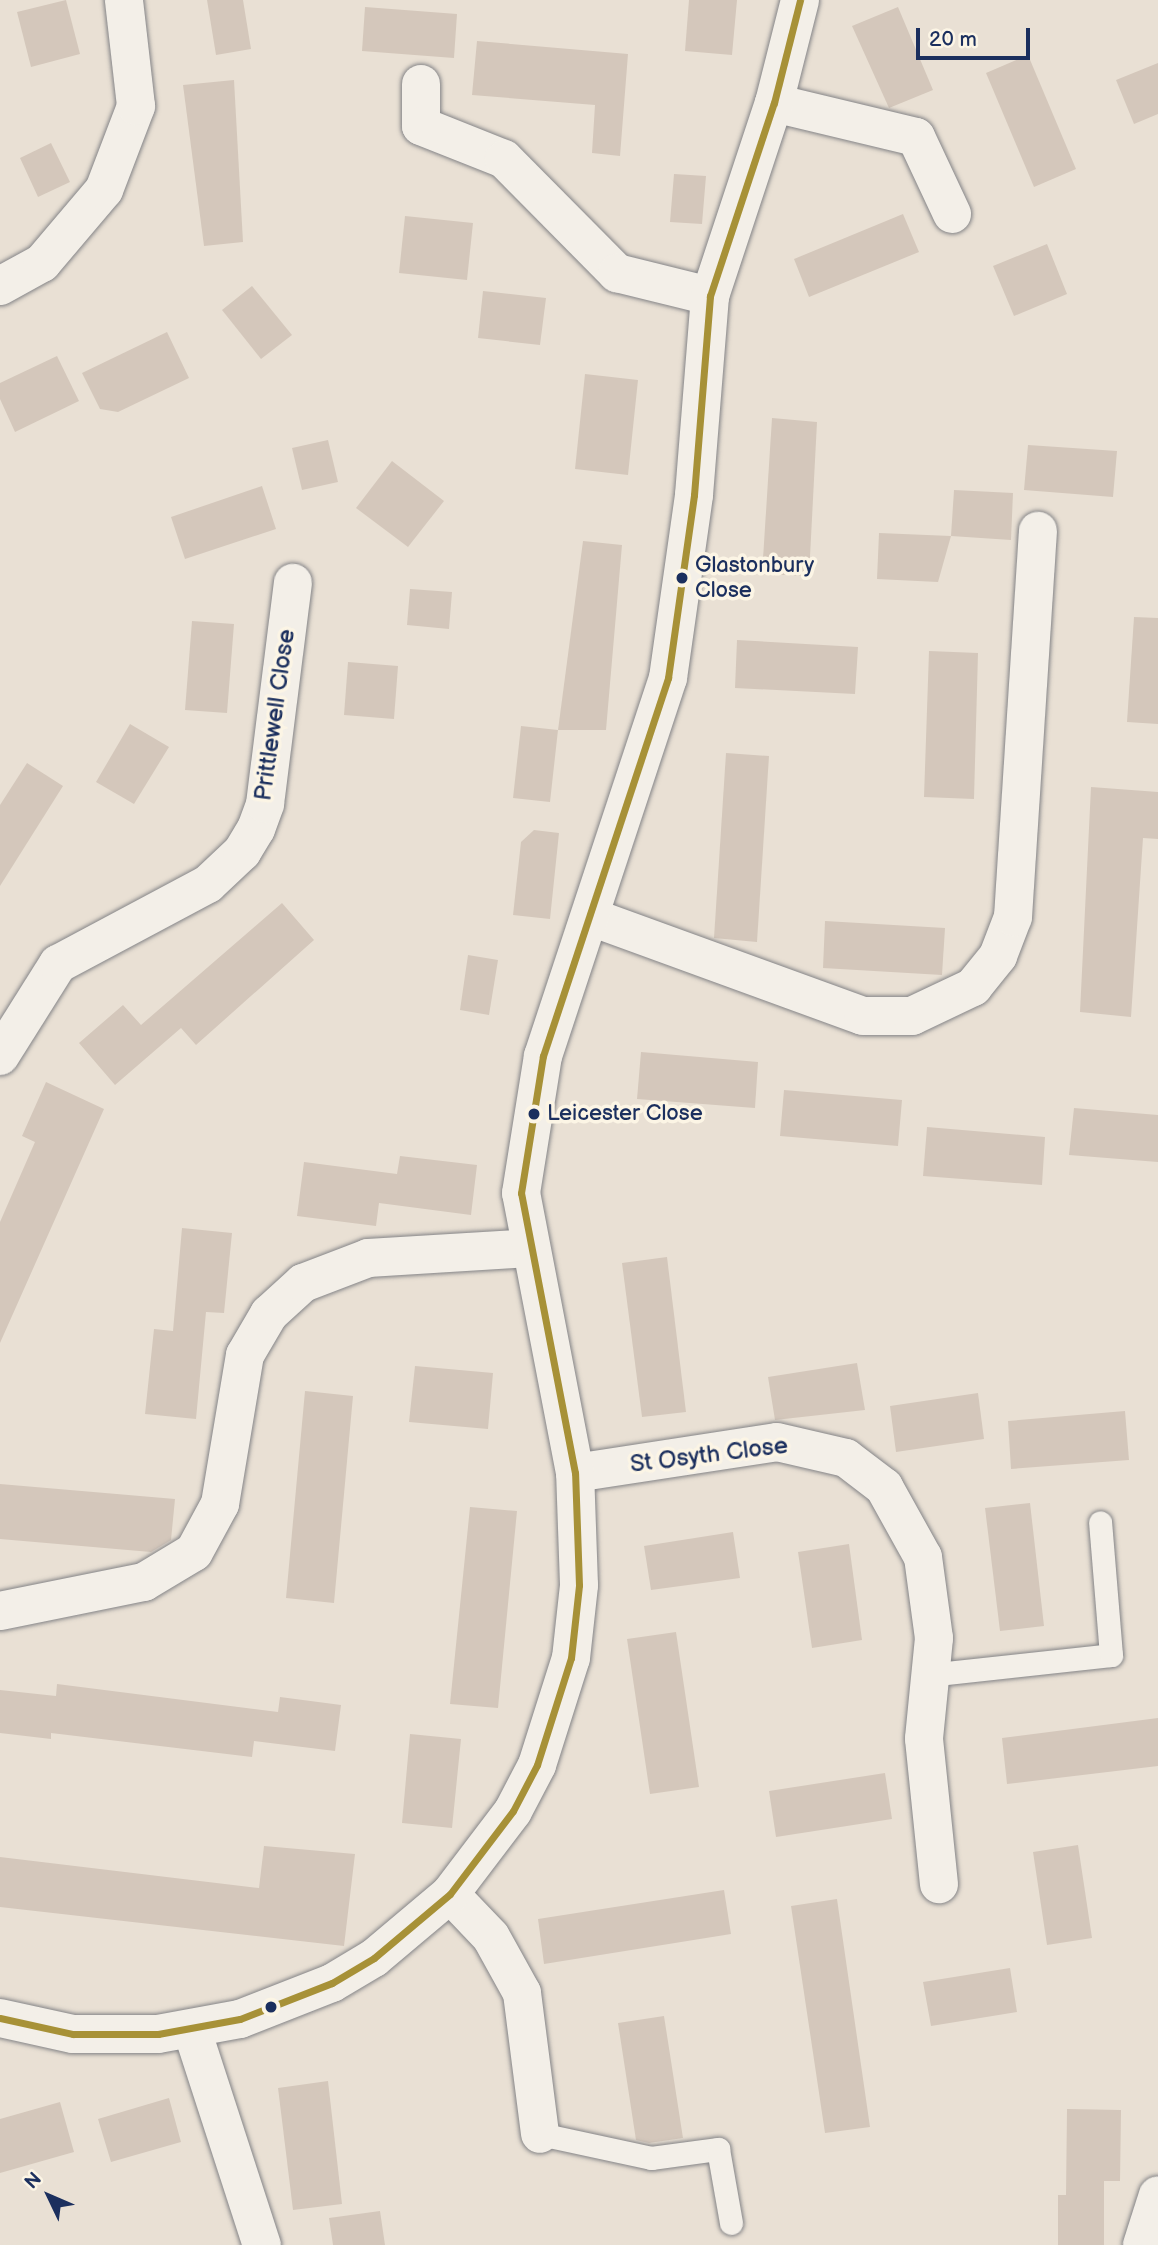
<!DOCTYPE html>
<style>
body{margin:0}
#map{position:relative;width:1158px;height:2245px;overflow:hidden;background:#e9e0d4;font-family:"Balsamiq Sans",sans-serif}
div>[style]{position:absolute}
[style*='--x']{left:calc(var(--x)*1px);top:calc(var(--y)*1px);width:calc(var(--w)*1px);rotate:calc(var(--a)*1deg)}
.building>*{inset:0;background:#d4c7bb}
.roads{filter:drop-shadow(0 0 2px #848487) drop-shadow(0 0 2px #848487)}
.lane>*{height:23px;margin:-11.5px;padding:0 11.5px;transform-origin:11.5px;border-radius:11.5px;background:#f3efe8}
.street>*{height:38px;margin:-19px;padding:0 19px;transform-origin:19px;border-radius:19px;background:#f3efe8}
.secondary>*{height:38px;margin:-19px;padding:0 19px;transform-origin:19px;border-radius:19px;background:#f3efe8}
.bus-1>*{height:7px;margin:-3.5px;padding:0 3.5px;transform-origin:3.5px;border-radius:3.5px;background:#a79137}
.dots>*{width:19px;height:19px;translate:-50% -50%;box-sizing:border-box;border:4px solid #fcf5e5;border-radius:50%}
span{translate:-50% -50%;white-space:nowrap;text-align:center;line-height:1.15;-webkit-text-stroke:7px #fcf5e5;paint-order:stroke}
.bus-label{font-size:22px;color:#1b2f5e}
.left{translate:0 -50%;text-align:left}
.street-label{font-size:24px;color:#1b2f5e}
.north{position:absolute;left:14px;top:2161px;width:70px;height:70px;-webkit-text-stroke:5px #fcf5e5;paint-order:stroke;rotate:314deg;font-size:19px;font-weight:700;line-height:28px;text-align:center;color:#1b2f5e}
.north::after{content:'';display:block;margin:auto;width:24px;height:32px;background:#1b2f5e;clip-path:polygon(50% 0,100% 100%,50% 72%,0 100%)}
.scale{position:absolute;left:916px;top:28px;width:114px;height:32px;box-sizing:border-box;border:4px solid #1b2f5e;border-top:0;padding-left:9px;font-size:21px;line-height:24px;white-space:nowrap;color:#1b2f5e;-webkit-text-stroke:5px #fcf5e5;paint-order:stroke}
</style>
<div id="map">
<div class="building">
<i style="clip-path:polygon(66px 0,80px 54px,31px 67px,17px 12px)"></i>
<i style="clip-path:polygon(207px 0,243px 0,251px 49px,216px 55px)"></i>
<i style="clip-path:polygon(689px 0,737px 0,732px 55px,685px 51px)"></i>
<i style="clip-path:polygon(365px 7px,457px 14px,454px 58px,362px 51px)"></i>
<i style="clip-path:polygon(898px 7px,933px 90px,889px 108px,852px 26px)"></i>
<i style="clip-path:polygon(477px 41px,628px 54px,620px 156px,592px 153px,595px 105px,472px 95px)"></i>
<i style="clip-path:polygon(1028px 55px,1076px 169px,1034px 187px,986px 73px)"></i>
<i style="clip-path:polygon(1158px 63px,1158px 114px,1134px 124px,1116px 80px)"></i>
<i style="clip-path:polygon(234px 80px,243px 242px,204px 246px,183px 85px)"></i>
<i style="clip-path:polygon(51px 143px,70px 182px,38px 197px,20px 158px)"></i>
<i style="clip-path:polygon(674px 174px,706px 176px,702px 224px,670px 222px)"></i>
<i style="clip-path:polygon(903px 214px,919px 252px,809px 297px,794px 259px)"></i>
<i style="clip-path:polygon(405px 216px,473px 223px,467px 280px,399px 273px)"></i>
<i style="clip-path:polygon(1047px 244px,1067px 294px,1014px 316px,993px 266px)"></i>
<i style="clip-path:polygon(252px 286px,292px 335px,261px 359px,222px 310px)"></i>
<i style="clip-path:polygon(483px 291px,546px 298px,540px 345px,478px 338px)"></i>
<i style="clip-path:polygon(167px 332px,189px 378px,118px 412px,100px 409px,82px 373px)"></i>
<i style="clip-path:polygon(57px 356px,79px 401px,15px 432px,0 399px,0 383px)"></i>
<i style="clip-path:polygon(585px 374px,638px 380px,628px 475px,575px 469px)"></i>
<i style="clip-path:polygon(772px 418px,817px 422px,809px 576px,762px 574px)"></i>
<i style="clip-path:polygon(328px 440px,338px 482px,302px 490px,292px 448px)"></i>
<i style="clip-path:polygon(1028px 445px,1117px 451px,1113px 497px,1024px 490px)"></i>
<i style="clip-path:polygon(392px 461px,444px 501px,408px 547px,356px 508px)"></i>
<i style="clip-path:polygon(262px 486px,276px 529px,185px 559px,171px 517px)"></i>
<i style="clip-path:polygon(954px 490px,1013px 493px,1011px 540px,951px 536px)"></i>
<i style="clip-path:polygon(879px 533px,951px 536px,938px 582px,877px 579px)"></i>
<i style="clip-path:polygon(583px 541px,622px 545px,606px 730px,558px 730px)"></i>
<i style="clip-path:polygon(410px 589px,452px 592px,449px 629px,407px 625px)"></i>
<i style="clip-path:polygon(1134px 617px,1158px 618px,1158px 724px,1127px 722px)"></i>
<i style="clip-path:polygon(192px 621px,234px 624px,227px 713px,185px 710px)"></i>
<i style="clip-path:polygon(737px 640px,858px 647px,855px 694px,735px 688px)"></i>
<i style="clip-path:polygon(929px 651px,978px 653px,974px 799px,924px 797px)"></i>
<i style="clip-path:polygon(348px 662px,398px 666px,394px 719px,344px 715px)"></i>
<i style="clip-path:polygon(130px 724px,169px 747px,134px 804px,96px 782px)"></i>
<i style="clip-path:polygon(521px 726px,558px 730px,550px 802px,513px 798px)"></i>
<i style="clip-path:polygon(726px 753px,769px 756px,757px 942px,714px 938px)"></i>
<i style="clip-path:polygon(27px 763px,63px 786px,0 886px,0 805px)"></i>
<i style="clip-path:polygon(1091px 787px,1158px 792px,1158px 839px,1143px 838px,1131px 1017px,1080px 1012px)"></i>
<i style="clip-path:polygon(534px 830px,559px 833px,550px 919px,513px 915px,521px 842px)"></i>
<i style="clip-path:polygon(282px 903px,314px 940px,196px 1045px,181px 1028px,115px 1085px,79px 1043px,123px 1005px,141px 1025px)"></i>
<i style="clip-path:polygon(825px 921px,945px 928px,942px 975px,823px 968px)"></i>
<i style="clip-path:polygon(468px 955px,498px 960px,489px 1015px,460px 1010px)"></i>
<i style="clip-path:polygon(641px 1052px,758px 1062px,755px 1108px,637px 1099px)"></i>
<i style="clip-path:polygon(46px 1082px,104px 1109px,0 1343px,0 1222px,35px 1142px,22px 1136px)"></i>
<i style="clip-path:polygon(784px 1090px,902px 1100px,898px 1146px,780px 1136px)"></i>
<i style="clip-path:polygon(1074px 1108px,1158px 1115px,1158px 1162px,1069px 1155px)"></i>
<i style="clip-path:polygon(927px 1127px,1045px 1137px,1042px 1185px,923px 1176px)"></i>
<i style="clip-path:polygon(400px 1156px,477px 1165px,471px 1215px,379px 1203px,376px 1226px,297px 1216px,304px 1162px,397px 1174px)"></i>
<i style="clip-path:polygon(182px 1228px,232px 1233px,224px 1313px,206px 1312px,196px 1419px,145px 1414px,154px 1329px,173px 1331px)"></i>
<i style="clip-path:polygon(667px 1257px,686px 1412px,642px 1417px,622px 1263px)"></i>
<i style="clip-path:polygon(857px 1363px,865px 1410px,775px 1420px,768px 1377px)"></i>
<i style="clip-path:polygon(415px 1366px,493px 1373px,488px 1429px,409px 1422px)"></i>
<i style="clip-path:polygon(305px 1391px,353px 1396px,334px 1603px,286px 1598px)"></i>
<i style="clip-path:polygon(978px 1393px,984px 1439px,896px 1452px,890px 1406px)"></i>
<i style="clip-path:polygon(1125px 1411px,1129px 1460px,1011px 1469px,1008px 1421px)"></i>
<i style="clip-path:polygon(0 1484px,175px 1499px,171px 1540px,151px 1552px,0 1539px)"></i>
<i style="clip-path:polygon(1030px 1503px,1044px 1626px,1000px 1631px,985px 1508px)"></i>
<i style="clip-path:polygon(470px 1507px,517px 1511px,498px 1708px,450px 1704px)"></i>
<i style="clip-path:polygon(733px 1532px,740px 1578px,651px 1590px,644px 1546px)"></i>
<i style="clip-path:polygon(849px 1544px,862px 1640px,812px 1648px,798px 1552px)"></i>
<i style="clip-path:polygon(676px 1632px,699px 1787px,650px 1794px,627px 1639px)"></i>
<i style="clip-path:polygon(57px 1684px,278px 1712px,280px 1697px,341px 1705px,335px 1751px,254px 1741px,252px 1757px,51px 1733px,51px 1739px,0 1733px,0 1690px,56px 1696px)"></i>
<i style="clip-path:polygon(1158px 1718px,1158px 1766px,1007px 1784px,1002px 1738px)"></i>
<i style="clip-path:polygon(410px 1734px,461px 1739px,452px 1828px,402px 1823px)"></i>
<i style="clip-path:polygon(885px 1773px,892px 1819px,776px 1837px,769px 1791px)"></i>
<i style="clip-path:polygon(1078px 1845px,1092px 1938px,1047px 1945px,1033px 1852px)"></i>
<i style="clip-path:polygon(264px 1846px,355px 1854px,344px 1946px,0 1907px,0 1857px,259px 1888px)"></i>
<i style="clip-path:polygon(724px 1890px,731px 1934px,544px 1964px,538px 1919px)"></i>
<i style="clip-path:polygon(837px 1899px,870px 2127px,825px 2133px,791px 1906px)"></i>
<i style="clip-path:polygon(1010px 1968px,1017px 2012px,931px 2026px,923px 1982px)"></i>
<i style="clip-path:polygon(664px 2016px,683px 2138px,649px 2143px,636px 2140px,618px 2023px)"></i>
<i style="clip-path:polygon(328px 2081px,342px 2204px,293px 2210px,278px 2088px)"></i>
<i style="clip-path:polygon(169px 2098px,181px 2142px,111px 2162px,98px 2119px)"></i>
<i style="clip-path:polygon(60px 2102px,74px 2152px,0 2173px,0 2119px)"></i>
<i style="clip-path:polygon(1067px 2109px,1121px 2110px,1120px 2181px,1104px 2181px,1104px 2245px,1058px 2245px,1058px 2195px,1066px 2195px)"></i>
<i style="clip-path:polygon(380px 2211px,385px 2245px,333px 2245px,329px 2218px)"></i>
</div>
<div class="roads">
<div class="lane">
<i style="--x:928;--y:1675;--w:184;--a:-6.2"></i>
<i style="--x:1111;--y:1655;--w:133;--a:-94.7"></i>
<i style="--x:540;--y:2134;--w:114;--a:12.2"></i>
<i style="--x:651;--y:2158;--w:68;--a:-7.7"></i>
<i style="--x:718;--y:2149;--w:75;--a:80"></i>
</div>
<div class="street">
<i style="--x:421;--y:84;--w:42;--a:90"></i>
<i style="--x:421;--y:126;--w:89;--a:21.7"></i>
<i style="--x:504;--y:159;--w:161;--a:45.3"></i>
<i style="--x:617;--y:273;--w:96;--a:13.9"></i>
<i style="--x:774;--y:103;--w:146;--a:13.5"></i>
<i style="--x:916;--y:137;--w:85;--a:64.9"></i>
<i style="--x:0;--y:286;--w:48;--a:-28.7"></i>
<i style="--x:42;--y:263;--w:96;--a:-49.7"></i>
<i style="--x:104;--y:190;--w:90;--a:-69.1"></i>
<i style="--x:136;--y:106;--w:107;--a:-96.5"></i>
<i style="--x:591;--y:917;--w:289;--a:20"></i>
<i style="--x:863;--y:1016;--w:49;--a:0"></i>
<i style="--x:912;--y:1016;--w:68;--a:-25.4"></i>
<i style="--x:973;--y:987;--w:40;--a:-51"></i>
<i style="--x:998;--y:956;--w:42;--a:-69"></i>
<i style="--x:1013;--y:917;--w:387;--a:-86.3"></i>
<i style="--x:0;--y:1056;--w:109;--a:-57.8"></i>
<i style="--x:58;--y:964;--w:170;--a:-28.1"></i>
<i style="--x:208;--y:884;--w:47;--a:-43.3"></i>
<i style="--x:242;--y:852;--w:27;--a:-59"></i>
<i style="--x:256;--y:829;--w:27;--a:-70"></i>
<i style="--x:265;--y:804;--w:223;--a:-82.8"></i>
<i style="--x:575;--y:1473;--w:204;--a:-8.7"></i>
<i style="--x:777;--y:1442;--w:71;--a:13.1"></i>
<i style="--x:846;--y:1458;--w:48;--a:37.3"></i>
<i style="--x:884;--y:1487;--w:80;--a:60.9"></i>
<i style="--x:923;--y:1557;--w:82;--a:82.3"></i>
<i style="--x:934;--y:1638;--w:101;--a:95.7"></i>
<i style="--x:924;--y:1739;--w:146;--a:84.1"></i>
<i style="--x:0;--y:1611;--w:147;--a:-11.4"></i>
<i style="--x:144;--y:1582;--w:58;--a:-31"></i>
<i style="--x:194;--y:1552;--w:55;--a:-61.6"></i>
<i style="--x:220;--y:1504;--w:151;--a:-80.5"></i>
<i style="--x:245;--y:1355;--w:48;--a:-59.7"></i>
<i style="--x:269;--y:1314;--w:46;--a:-42.4"></i>
<i style="--x:303;--y:1283;--w:70;--a:-21"></i>
<i style="--x:368;--y:1258;--w:162;--a:-3.5"></i>
<i style="--x:450;--y:1894;--w:59;--a:46.4"></i>
<i style="--x:491;--y:1937;--w:64;--a:61"></i>
<i style="--x:522;--y:1993;--w:142;--a:82.7"></i>
<i style="--x:192;--y:2030;--w:226;--a:72"></i>
<i style="--x:1142;--y:2245;--w:52;--a:-72.3"></i>
</div>
<div class="secondary">
<i style="--x:0;--y:2018;--w:75;--a:12.4"></i>
<i style="--x:73;--y:2034;--w:85;--a:0"></i>
<i style="--x:158;--y:2034;--w:83;--a:-10.4"></i>
<i style="--x:240;--y:2019;--w:99;--a:-21.4"></i>
<i style="--x:332;--y:1983;--w:49;--a:-30.8"></i>
<i style="--x:374;--y:1958;--w:99;--a:-40.1"></i>
<i style="--x:450;--y:1894;--w:104;--a:-52.8"></i>
<i style="--x:513;--y:1811;--w:52;--a:-62.4"></i>
<i style="--x:537;--y:1765;--w:112;--a:-72.4"></i>
<i style="--x:571;--y:1658;--w:73;--a:-83.7"></i>
<i style="--x:579;--y:1585;--w:112;--a:-92"></i>
<i style="--x:575;--y:1473;--w:285;--a:-100.9"></i>
<i style="--x:521;--y:1193;--w:139;--a:-80.9"></i>
<i style="--x:543;--y:1056;--w:398;--a:-71.7"></i>
<i style="--x:668;--y:678;--w:185;--a:-81.9"></i>
<i style="--x:694;--y:495;--w:200;--a:-85.4"></i>
<i style="--x:710;--y:296;--w:203;--a:-71.7"></i>
<i style="--x:774;--y:103;--w:106;--a:-75.8"></i>
</div>
</div>
<div class="bus-1">
<i style="--x:0;--y:2018;--w:75;--a:12.4"></i>
<i style="--x:73;--y:2034;--w:85;--a:0"></i>
<i style="--x:158;--y:2034;--w:83;--a:-10.4"></i>
<i style="--x:240;--y:2019;--w:99;--a:-21.4"></i>
<i style="--x:332;--y:1983;--w:49;--a:-30.8"></i>
<i style="--x:374;--y:1958;--w:99;--a:-40.1"></i>
<i style="--x:450;--y:1894;--w:104;--a:-52.8"></i>
<i style="--x:513;--y:1811;--w:52;--a:-62.4"></i>
<i style="--x:537;--y:1765;--w:112;--a:-72.4"></i>
<i style="--x:571;--y:1658;--w:73;--a:-83.7"></i>
<i style="--x:579;--y:1585;--w:112;--a:-92"></i>
<i style="--x:575;--y:1473;--w:285;--a:-100.9"></i>
<i style="--x:521;--y:1193;--w:139;--a:-80.9"></i>
<i style="--x:543;--y:1056;--w:398;--a:-71.7"></i>
<i style="--x:668;--y:678;--w:185;--a:-81.9"></i>
<i style="--x:694;--y:495;--w:200;--a:-85.4"></i>
<i style="--x:710;--y:296;--w:203;--a:-71.7"></i>
<i style="--x:774;--y:103;--w:106;--a:-75.8"></i>
</div>
<div class="dots">
<i style="left:682px;top:578px;background:#1b2f5e"></i>
<i style="left:534px;top:1114px;background:#1b2f5e"></i>
<i style="left:271px;top:2007px;background:#1b2f5e"></i>
</div>
<div class="bus-label">
<span class="left" style="left:695px;top:578px">Glastonbury<br>Close</span>
<span class="left" style="left:547px;top:1114px">Leicester Close</span>
</div>
<div class="street-label">
<span style="left:275px;top:715px;rotate:-82deg">Prittlewell Close</span>
<span style="left:709px;top:1455px;rotate:-7deg">St Osyth Close</span>
</div>
<div class="north">N</div>
<div class="scale">20 m</div>
</div>
